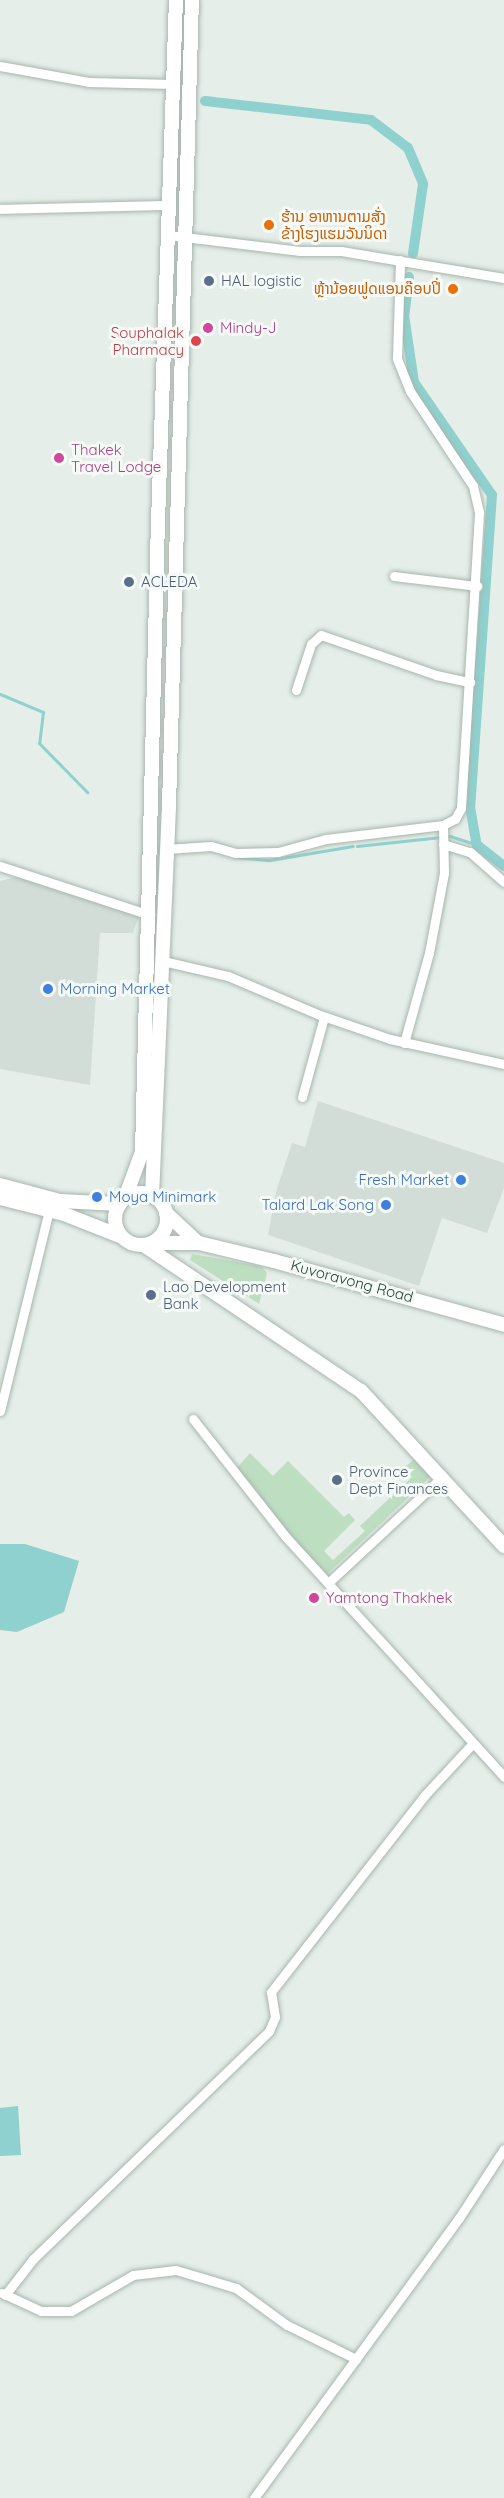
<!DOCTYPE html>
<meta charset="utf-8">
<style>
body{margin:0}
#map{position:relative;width:504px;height:2498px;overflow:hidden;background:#e5eee8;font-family:Quicksand,"Noto Sans Lao",sans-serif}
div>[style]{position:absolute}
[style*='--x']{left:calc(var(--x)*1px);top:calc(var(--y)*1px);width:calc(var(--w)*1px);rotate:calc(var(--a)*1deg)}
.built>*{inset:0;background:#d3ddd7}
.green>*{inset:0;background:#bedec1}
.water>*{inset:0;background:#8ed1cf}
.stream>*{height:3px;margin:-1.5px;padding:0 1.5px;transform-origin:1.5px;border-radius:1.5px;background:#8ed1cf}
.canal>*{height:10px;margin:-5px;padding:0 5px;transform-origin:5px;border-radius:5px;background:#8ed1cf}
.roads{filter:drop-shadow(0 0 2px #a7b6ae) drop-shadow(0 0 2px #a7b6ae)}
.street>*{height:9px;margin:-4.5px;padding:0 4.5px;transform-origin:4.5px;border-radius:4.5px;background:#fff}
.secondary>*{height:14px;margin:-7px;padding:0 7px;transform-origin:7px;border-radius:7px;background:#fff}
.secondary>.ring{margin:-7px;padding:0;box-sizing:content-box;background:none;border:14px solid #fff;border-radius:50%}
.dots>*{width:16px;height:16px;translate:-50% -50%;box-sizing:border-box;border:3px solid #f5faf7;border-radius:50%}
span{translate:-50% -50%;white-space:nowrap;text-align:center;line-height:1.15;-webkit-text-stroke:6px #f5faf7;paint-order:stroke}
.food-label{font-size:15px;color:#c56008}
.left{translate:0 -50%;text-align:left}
.right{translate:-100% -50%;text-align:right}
.service-label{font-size:15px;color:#4e5e75}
.hotel-label{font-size:15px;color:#b23c85}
.health-label{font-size:15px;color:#be3a42}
.shop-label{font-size:15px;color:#366cbe}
.street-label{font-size:15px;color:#243f33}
</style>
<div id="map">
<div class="built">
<i style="clip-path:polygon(20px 876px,139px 915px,133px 933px,100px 933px,90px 1085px,0 1069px,0 881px)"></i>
<i style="clip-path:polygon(318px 1101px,504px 1163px,504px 1188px,487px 1233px,442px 1218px,419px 1286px,268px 1235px,276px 1192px,292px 1143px,305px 1147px)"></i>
</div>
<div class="green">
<i style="clip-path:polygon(192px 1254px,261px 1266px,267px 1273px,259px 1304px,190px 1260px)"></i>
<i style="clip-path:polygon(250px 1453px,273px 1476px,288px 1461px,344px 1517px,349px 1513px,355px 1520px,324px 1551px,333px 1560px,365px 1531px,360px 1526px,412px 1477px,403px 1469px,414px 1459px,430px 1477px,327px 1574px,288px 1534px,237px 1468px)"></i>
</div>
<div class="water">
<i style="clip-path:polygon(0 1544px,25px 1544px,79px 1561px,64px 1612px,17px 1632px,0 1630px)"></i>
<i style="clip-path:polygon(18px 2106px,21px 2155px,0 2156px,0 2108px)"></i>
</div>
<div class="stream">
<i style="--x:0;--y:694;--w:47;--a:22.7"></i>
<i style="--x:43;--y:712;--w:31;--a:97"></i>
<i style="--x:39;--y:743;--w:69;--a:45.6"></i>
<i style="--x:357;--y:846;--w:94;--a:-6.1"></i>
<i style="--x:450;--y:836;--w:28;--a:18"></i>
<i style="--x:234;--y:857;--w:36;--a:5"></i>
<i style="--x:270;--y:860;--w:84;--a:-9.6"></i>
</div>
<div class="canal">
<i style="--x:205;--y:101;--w:167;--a:6.5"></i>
<i style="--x:371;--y:120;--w:46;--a:37.1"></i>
<i style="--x:408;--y:148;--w:39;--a:67"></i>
<i style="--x:423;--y:184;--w:70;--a:98.2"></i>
<i style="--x:409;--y:277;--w:38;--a:97"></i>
<i style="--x:404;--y:315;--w:68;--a:81.5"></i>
<i style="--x:414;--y:382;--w:137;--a:55.4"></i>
<i style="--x:492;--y:495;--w:313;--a:94"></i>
<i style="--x:470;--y:807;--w:39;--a:80"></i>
<i style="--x:477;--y:845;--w:34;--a:38"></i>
</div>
<div class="roads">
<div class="street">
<i style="--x:0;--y:66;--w:90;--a:10.2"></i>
<i style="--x:89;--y:82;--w:84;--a:1.4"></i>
<i style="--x:0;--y:209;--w:169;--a:-1.4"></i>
<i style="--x:168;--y:235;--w:133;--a:6.9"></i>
<i style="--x:300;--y:251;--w:41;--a:0"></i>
<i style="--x:341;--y:251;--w:165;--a:9.4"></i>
<i style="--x:394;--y:576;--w:84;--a:6.9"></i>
<i style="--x:296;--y:690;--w:48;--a:-71.9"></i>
<i style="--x:311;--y:644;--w:13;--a:-42"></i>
<i style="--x:321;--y:635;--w:122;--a:19.2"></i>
<i style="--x:436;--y:675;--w:35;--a:12"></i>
<i style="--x:443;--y:844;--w:28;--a:17"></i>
<i style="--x:470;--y:852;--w:45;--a:41.4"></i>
<i style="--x:166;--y:849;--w:45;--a:-3.8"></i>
<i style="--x:211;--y:846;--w:26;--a:16"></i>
<i style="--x:236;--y:853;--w:42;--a:-1.4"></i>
<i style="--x:278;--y:852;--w:50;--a:-15.2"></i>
<i style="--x:326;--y:839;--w:118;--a:-6.8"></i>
<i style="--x:443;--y:825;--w:13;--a:-27"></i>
<i style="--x:455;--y:819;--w:13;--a:-61"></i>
<i style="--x:461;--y:808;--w:297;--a:-86.5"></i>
<i style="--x:479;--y:512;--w:27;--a:-103"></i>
<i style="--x:473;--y:486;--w:114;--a:-123.6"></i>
<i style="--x:410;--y:391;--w:35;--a:-112"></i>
<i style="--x:397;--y:358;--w:98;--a:-88.2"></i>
<i style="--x:0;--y:866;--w:158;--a:18.1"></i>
<i style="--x:163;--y:961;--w:67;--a:13"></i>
<i style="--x:228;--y:976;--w:100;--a:23"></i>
<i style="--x:320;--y:1015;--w:74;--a:18.9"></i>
<i style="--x:390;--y:1039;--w:117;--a:12.4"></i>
<i style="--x:404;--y:1043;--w:93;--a:-74.5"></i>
<i style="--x:429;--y:953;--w:81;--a:-79.4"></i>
<i style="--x:444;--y:873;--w:48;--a:-91.2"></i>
<i style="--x:302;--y:1097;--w:83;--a:-74.6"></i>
<i style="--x:0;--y:1411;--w:207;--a:-76.3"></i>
<i style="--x:193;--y:1419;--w:149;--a:51.8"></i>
<i style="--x:285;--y:1536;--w:326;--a:47.7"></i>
<i style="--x:328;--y:1583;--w:156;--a:-42.9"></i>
<i style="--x:2;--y:2293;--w:43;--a:24.8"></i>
<i style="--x:41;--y:2311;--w:30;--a:0"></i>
<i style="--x:71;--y:2311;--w:72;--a:-30.1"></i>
<i style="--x:133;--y:2275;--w:43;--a:-6.6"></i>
<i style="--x:176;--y:2270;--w:63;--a:16.7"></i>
<i style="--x:236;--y:2288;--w:63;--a:36"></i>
<i style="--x:287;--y:2325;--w:77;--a:26.2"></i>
<i style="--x:5;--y:2295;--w:46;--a:-52.1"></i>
<i style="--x:33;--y:2259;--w:328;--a:-44"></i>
<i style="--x:269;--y:2031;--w:15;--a:-67"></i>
<i style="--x:275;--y:2017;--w:25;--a:-99"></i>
<i style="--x:271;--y:1992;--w:249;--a:-52"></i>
<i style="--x:424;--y:1796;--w:72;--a:-47.2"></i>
<i style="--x:254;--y:2498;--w:347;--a:-53.8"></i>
<i style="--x:459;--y:2218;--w:82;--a:-56.9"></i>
</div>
<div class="secondary">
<i style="--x:0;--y:1185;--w:62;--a:14.9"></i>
<i style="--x:60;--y:1201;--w:59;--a:2.9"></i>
<i class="ring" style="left:115px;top:1193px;width:38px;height:38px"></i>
<i style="--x:152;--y:1196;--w:390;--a:-87.5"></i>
<i style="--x:169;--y:806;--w:806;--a:-88.37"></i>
<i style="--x:0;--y:1198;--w:66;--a:14"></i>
<i style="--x:64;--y:1214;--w:60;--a:21.4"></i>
<i style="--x:125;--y:1198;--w:49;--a:-69.7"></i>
<i style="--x:142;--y:1152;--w:630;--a:-88.55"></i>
<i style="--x:158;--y:522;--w:522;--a:-88.03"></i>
<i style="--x:166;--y:1213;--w:42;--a:43.1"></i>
<i style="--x:153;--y:1243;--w:46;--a:0"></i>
<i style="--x:199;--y:1243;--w:77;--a:13.5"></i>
<i style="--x:274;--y:1261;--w:239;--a:15.5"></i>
<i style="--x:145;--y:1246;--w:260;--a:33.9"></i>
<i style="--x:361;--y:1391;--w:211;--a:47.3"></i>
</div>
</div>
<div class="dots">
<i style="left:269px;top:225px;background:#e8710a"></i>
<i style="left:209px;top:281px;background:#5c6f8a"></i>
<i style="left:453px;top:289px;background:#e8710a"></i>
<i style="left:208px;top:328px;background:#d1479c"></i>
<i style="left:196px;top:341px;background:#e0444e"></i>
<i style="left:59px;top:458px;background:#d1479c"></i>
<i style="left:129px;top:582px;background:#5c6f8a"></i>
<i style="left:48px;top:989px;background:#3f7fe0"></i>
<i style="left:461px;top:1180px;background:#3f7fe0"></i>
<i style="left:97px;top:1197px;background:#3f7fe0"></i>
<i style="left:386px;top:1205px;background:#3f7fe0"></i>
<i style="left:151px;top:1295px;background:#5c6f8a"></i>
<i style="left:337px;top:1480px;background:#5c6f8a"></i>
<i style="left:314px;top:1598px;background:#d1479c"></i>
</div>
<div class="food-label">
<span class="left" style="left:281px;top:225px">ຮ້ານ ອາຫານຕາມສັ່ງ<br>ຂ້າງໂຮງແຮມວັນນິດາ</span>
<span class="right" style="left:441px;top:289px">ຫຼ້ານ້ອຍຟູດແອນຄ໊ອບປີ່</span>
</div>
<div class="service-label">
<span class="left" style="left:221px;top:281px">HAL logistic</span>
<span class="left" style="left:141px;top:582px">ACLEDA</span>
<span class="left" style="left:163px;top:1295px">Lao Development<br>Bank</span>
<span class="left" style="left:349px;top:1480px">Province<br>Dept Finances</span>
</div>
<div class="hotel-label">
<span class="left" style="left:220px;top:328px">Mindy-J</span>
<span class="left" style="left:71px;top:458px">Thakek<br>Travel Lodge</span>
<span class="left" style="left:326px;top:1598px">Yamtong Thakhek</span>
</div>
<div class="health-label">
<span class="right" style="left:184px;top:341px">Souphalak<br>Pharmacy</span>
</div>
<div class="shop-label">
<span class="left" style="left:60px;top:989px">Morning Market</span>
<span class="right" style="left:449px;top:1180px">Fresh Market</span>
<span class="left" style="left:109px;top:1197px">Moya Minimark</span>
<span class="right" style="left:374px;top:1205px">Talard Lak Song</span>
</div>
<div class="street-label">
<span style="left:352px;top:1281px;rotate:15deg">Kuvoravong Road</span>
</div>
</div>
